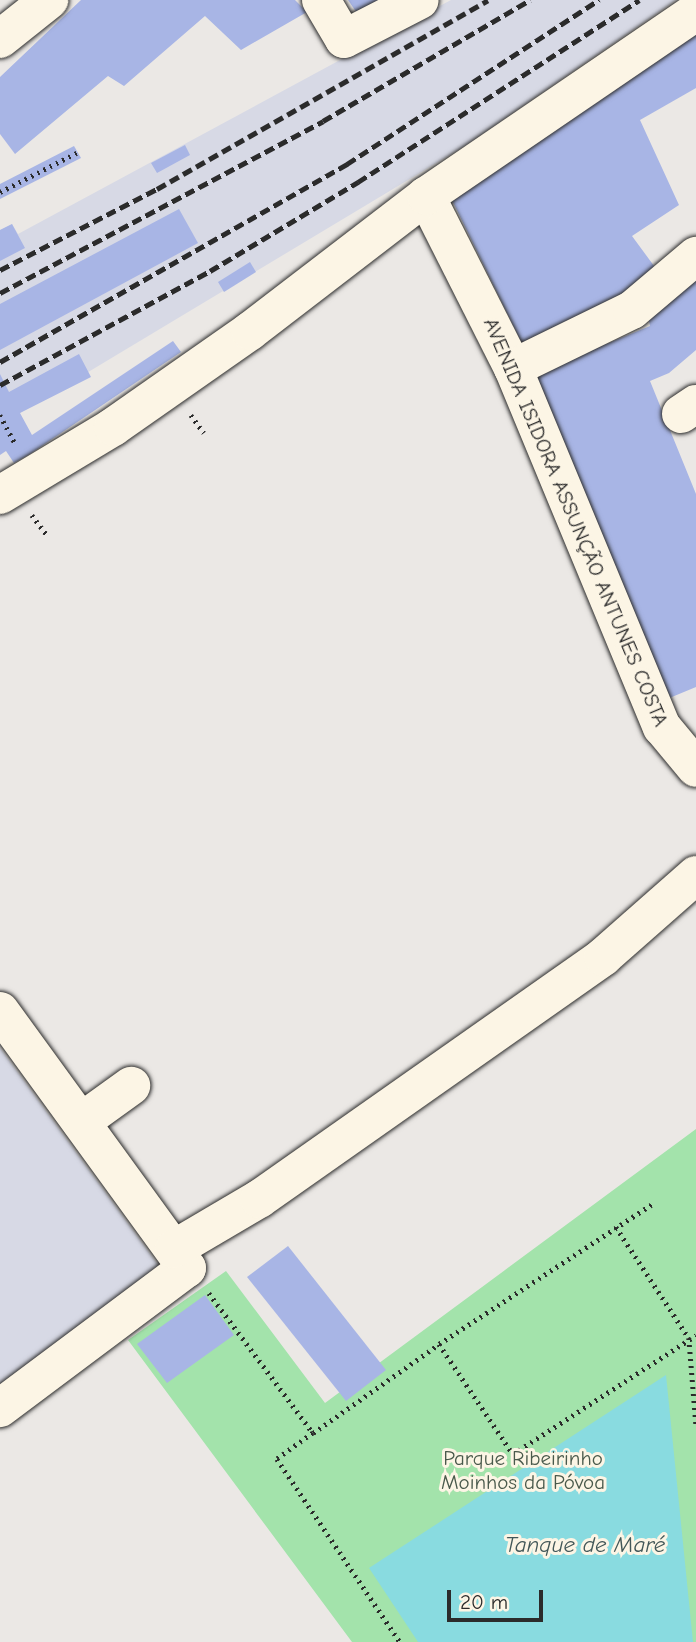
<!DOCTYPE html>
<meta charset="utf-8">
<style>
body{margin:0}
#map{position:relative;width:696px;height:1642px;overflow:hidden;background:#ebe8e5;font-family:"Comic Neue",sans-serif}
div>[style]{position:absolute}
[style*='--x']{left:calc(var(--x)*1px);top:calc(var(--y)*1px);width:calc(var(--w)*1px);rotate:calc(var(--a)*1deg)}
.built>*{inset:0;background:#d7d9e5}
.green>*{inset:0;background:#a3e3ab}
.water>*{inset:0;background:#89dbe0}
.building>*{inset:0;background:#a8b5e5}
.path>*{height:4.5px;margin-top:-2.25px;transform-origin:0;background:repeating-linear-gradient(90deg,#2b2b2b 0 2px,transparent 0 7px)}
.roads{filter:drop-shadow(0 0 2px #2b2b2b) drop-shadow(0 0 2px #2b2b2b)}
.minor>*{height:38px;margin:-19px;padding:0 19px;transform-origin:19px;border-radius:19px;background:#fcf5e5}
.rail>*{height:5px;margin-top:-2.5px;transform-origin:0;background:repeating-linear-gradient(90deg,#2b2b2b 0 10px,transparent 0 15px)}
span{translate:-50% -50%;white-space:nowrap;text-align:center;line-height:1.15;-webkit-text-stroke:6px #fcf5e5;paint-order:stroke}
.street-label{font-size:21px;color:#2b2b2b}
.park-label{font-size:21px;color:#49594b}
.water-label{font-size:23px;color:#425758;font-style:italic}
.scale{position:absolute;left:447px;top:1590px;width:96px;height:32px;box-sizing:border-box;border:4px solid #2b2b2b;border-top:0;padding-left:9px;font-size:21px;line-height:24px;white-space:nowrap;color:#2b2b2b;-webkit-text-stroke:5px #fcf5e5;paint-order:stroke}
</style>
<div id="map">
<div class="built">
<i style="clip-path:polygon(451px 0,676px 0,468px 144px,0 425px,0 230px,12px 224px,18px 234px)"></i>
<i style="clip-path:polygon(0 1048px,161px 1269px,0 1386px)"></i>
</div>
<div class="green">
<i style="clip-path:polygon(696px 1129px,696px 1642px,352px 1642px,128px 1340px,226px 1271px,325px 1403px)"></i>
</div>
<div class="water">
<i style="clip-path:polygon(666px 1375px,693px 1642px,418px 1642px,369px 1568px)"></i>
</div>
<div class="building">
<i style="clip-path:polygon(81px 0,295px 0,307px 12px,241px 50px,205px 16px,124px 86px,108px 76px,15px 154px,0 134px,0 77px)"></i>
<i style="clip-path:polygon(348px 0,398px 0,361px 19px)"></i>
<i style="clip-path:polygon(696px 32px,696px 88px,640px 120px,679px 205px,632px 236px,657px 270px,594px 316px,525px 350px,450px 196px)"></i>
<i style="clip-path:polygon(185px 145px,190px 155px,157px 173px,151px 163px)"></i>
<i style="clip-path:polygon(74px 146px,81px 158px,0 199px,0 184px)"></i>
<i style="clip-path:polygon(179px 209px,198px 243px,0 350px,0 304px)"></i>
<i style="clip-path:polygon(12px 224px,25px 248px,0 261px,0 230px)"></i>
<i style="clip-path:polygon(250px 262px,256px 272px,224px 292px,218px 282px)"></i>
<i style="clip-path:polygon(696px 275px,696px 350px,669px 373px,650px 381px,696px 494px,696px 687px,667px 699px,533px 374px,650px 326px,648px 316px)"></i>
<i style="clip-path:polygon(173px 341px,181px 352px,30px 454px,14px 463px,6px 451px,0 455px,0 374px,9px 392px,79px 354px,91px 377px,20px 413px,32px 435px)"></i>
<i style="clip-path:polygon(288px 1246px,386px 1370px,346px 1401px,247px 1277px)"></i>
<i style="clip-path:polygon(205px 1295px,234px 1335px,167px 1383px,137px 1344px)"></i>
</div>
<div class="path">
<i style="--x:0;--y:192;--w:88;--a:-27.1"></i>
<i style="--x:0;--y:415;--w:34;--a:62"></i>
<i style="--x:191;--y:415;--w:22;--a:54"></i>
<i style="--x:32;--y:515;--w:26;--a:53"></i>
<i style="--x:616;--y:1227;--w:133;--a:56.7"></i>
<i style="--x:689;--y:1338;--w:86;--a:85.3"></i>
<i style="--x:209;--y:1293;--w:174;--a:53.4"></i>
<i style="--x:313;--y:1433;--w:44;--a:144.2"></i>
<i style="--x:277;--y:1459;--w:220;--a:56.1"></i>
<i style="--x:439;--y:1344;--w:258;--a:-33.3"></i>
<i style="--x:313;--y:1433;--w:154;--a:-35.2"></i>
<i style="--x:439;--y:1344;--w:133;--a:56.1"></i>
<i style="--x:513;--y:1454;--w:218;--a:-33"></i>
</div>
<div class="roads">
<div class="minor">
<i style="--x:321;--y:0;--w:45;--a:59.5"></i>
<i style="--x:344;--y:39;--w:85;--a:-27.2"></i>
<i style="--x:0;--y:39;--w:63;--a:-38.5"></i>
<i style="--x:426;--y:196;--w:193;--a:63.2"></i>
<i style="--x:513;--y:368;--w:389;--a:67.5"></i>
<i style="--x:662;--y:727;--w:53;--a:50.3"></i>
<i style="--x:513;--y:368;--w:132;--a:-26"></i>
<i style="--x:632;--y:310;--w:84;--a:-40.2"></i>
<i style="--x:681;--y:414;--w:18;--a:-34"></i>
<i style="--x:0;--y:495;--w:132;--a:-31"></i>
<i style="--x:113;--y:427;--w:167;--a:-35"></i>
<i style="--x:250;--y:331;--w:222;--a:-37.5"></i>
<i style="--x:426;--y:196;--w:327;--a:-34.3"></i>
<i style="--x:0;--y:1011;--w:318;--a:54"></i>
<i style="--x:187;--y:1268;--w:234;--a:143.2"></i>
<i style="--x:81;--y:1122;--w:62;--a:-35.8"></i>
<i style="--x:174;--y:1249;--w:99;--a:-30.5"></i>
<i style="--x:259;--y:1199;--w:421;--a:-35.1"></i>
<i style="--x:603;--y:957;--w:124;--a:-41.4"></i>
</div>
</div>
<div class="rail">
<i style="--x:0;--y:270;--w:177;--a:-27.3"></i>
<i style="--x:157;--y:189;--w:381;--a:-29.7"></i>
<i style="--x:0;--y:293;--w:366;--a:-28"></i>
<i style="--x:323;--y:121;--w:240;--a:-30.3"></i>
<i style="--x:0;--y:362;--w:400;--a:-29.7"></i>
<i style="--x:347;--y:164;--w:301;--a:-33.1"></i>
<i style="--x:0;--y:385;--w:239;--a:-28.5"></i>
<i style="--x:210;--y:271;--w:173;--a:-31"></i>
<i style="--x:358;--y:182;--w:335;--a:-32.9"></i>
</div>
<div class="street-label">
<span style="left:576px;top:522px;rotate:67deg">AVENIDA ISIDORA ASSUNÇÃO ANTUNES COSTA</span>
</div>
<div class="park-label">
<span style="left:523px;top:1470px">Parque Ribeirinho<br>Moinhos da Póvoa</span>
</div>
<div class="water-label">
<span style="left:585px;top:1545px">Tanque de Maré</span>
</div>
<div class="scale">20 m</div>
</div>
